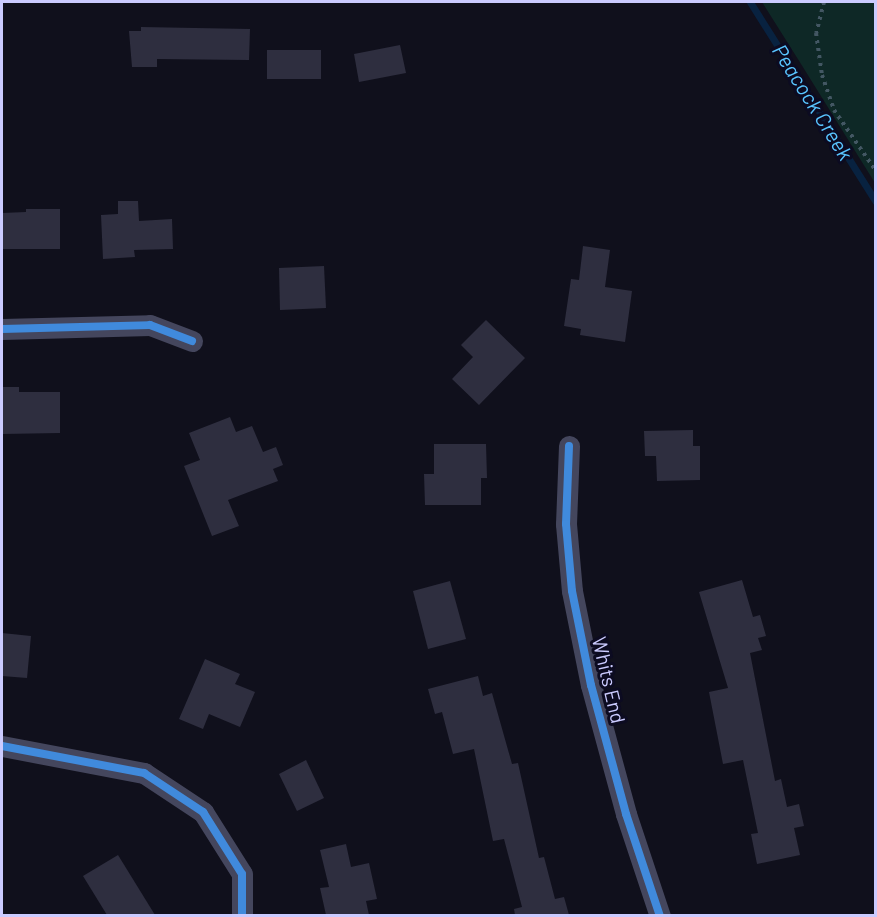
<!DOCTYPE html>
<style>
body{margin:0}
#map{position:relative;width:877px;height:917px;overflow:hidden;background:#10101c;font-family:Barlow,sans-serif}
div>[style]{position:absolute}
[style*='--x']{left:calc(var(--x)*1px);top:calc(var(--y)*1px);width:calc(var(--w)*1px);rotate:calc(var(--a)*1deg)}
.green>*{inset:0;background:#0e2826}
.stream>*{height:7px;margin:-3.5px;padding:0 3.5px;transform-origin:3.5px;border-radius:3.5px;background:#082240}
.building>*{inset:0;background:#2e2e3f}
.path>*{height:4px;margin-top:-2px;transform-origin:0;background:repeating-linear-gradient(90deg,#435763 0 3px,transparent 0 7.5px)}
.minor>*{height:21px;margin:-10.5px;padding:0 10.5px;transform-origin:10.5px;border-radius:10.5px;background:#44465d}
.cycleway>*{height:8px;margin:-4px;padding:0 4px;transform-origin:4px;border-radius:4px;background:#408adc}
span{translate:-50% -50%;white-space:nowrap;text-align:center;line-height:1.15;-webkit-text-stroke:6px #0c0b21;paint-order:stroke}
.street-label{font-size:20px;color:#cbcbff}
.water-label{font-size:21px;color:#59c5ff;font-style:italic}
.frame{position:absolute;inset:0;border:3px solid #cbcbff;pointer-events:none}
</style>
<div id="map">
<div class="green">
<i style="clip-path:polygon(762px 2px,875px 2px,875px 183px,801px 64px)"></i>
</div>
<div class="stream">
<i style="--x:750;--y:2;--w:236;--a:57.8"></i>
</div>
<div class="building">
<i style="clip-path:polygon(141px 27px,250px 29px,249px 60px,157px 59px,157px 67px,132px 67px,129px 31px,141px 31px)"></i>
<i style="clip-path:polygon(400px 45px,406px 73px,359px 82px,354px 54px)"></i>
<i style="clip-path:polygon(267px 50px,321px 50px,321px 79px,267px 79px)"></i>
<i style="clip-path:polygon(118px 201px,138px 201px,139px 221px,172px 219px,173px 249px,134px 250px,135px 257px,103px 259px,101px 215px,118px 214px)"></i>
<i style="clip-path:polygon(26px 209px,60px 209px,60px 249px,2px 249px,2px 213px,26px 212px)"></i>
<i style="clip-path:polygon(583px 246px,610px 250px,605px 287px,632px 291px,625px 342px,580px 335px,581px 329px,564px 326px,571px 279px,579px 280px)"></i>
<i style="clip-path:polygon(324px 266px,326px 308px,280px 310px,279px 268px)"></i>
<i style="clip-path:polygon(486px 320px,525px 358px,479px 405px,452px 379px,473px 357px,461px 345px)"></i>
<i style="clip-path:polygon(2px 387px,19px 387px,19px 392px,60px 392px,60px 433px,2px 434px)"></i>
<i style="clip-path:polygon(230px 417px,236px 432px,252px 426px,263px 452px,276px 447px,283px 465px,273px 469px,278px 481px,228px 500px,239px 526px,212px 536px,184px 466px,200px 460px,189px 433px)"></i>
<i style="clip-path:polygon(693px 430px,693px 446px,700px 446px,700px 480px,657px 481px,656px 456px,645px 456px,644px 431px)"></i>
<i style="clip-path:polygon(434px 444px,486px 444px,487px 478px,481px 478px,481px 505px,425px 505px,424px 474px,434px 474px)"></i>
<i style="clip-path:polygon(742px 580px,753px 617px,760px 615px,766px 636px,758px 638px,762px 650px,750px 653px,775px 781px,781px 779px,787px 807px,799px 804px,804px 826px,794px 828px,800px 855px,757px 864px,751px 834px,758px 833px,743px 760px,723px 764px,709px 692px,728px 688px,699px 592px)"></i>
<i style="clip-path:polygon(450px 581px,466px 639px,428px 649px,413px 591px)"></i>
<i style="clip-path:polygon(2px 633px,31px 636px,27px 678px,2px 676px)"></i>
<i style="clip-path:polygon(205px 659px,240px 674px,235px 684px,255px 692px,240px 727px,209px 714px,203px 729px,179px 719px)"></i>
<i style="clip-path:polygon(478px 676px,483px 696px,492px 693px,512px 764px,518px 763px,539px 858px,544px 857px,555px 899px,564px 897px,569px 915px,515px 915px,514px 909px,522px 907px,504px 839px,493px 841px,474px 749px,453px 754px,442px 712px,435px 714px,428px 689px)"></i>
<i style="clip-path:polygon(306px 760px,324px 798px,297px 811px,279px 774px)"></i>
<i style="clip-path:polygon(346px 844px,351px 867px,369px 863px,377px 899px,366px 901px,369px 915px,326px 915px,320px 888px,329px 887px,320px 850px)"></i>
<i style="clip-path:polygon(118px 855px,155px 915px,107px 915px,83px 876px)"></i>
</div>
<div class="path">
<i style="--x:824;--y:2;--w:32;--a:104"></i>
<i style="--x:816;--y:33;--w:42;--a:81.9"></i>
<i style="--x:822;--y:75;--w:37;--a:71"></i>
<i style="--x:834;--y:110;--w:74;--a:55.5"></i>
</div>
<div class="minor">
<i style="--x:2;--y:329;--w:148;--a:-1.5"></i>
<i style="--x:150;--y:325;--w:45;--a:20.9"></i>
<i style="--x:569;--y:446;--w:78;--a:92.2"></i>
<i style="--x:566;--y:524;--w:67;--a:84.9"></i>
<i style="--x:572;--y:591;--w:96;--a:78.6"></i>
<i style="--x:591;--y:685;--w:134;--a:74.8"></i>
<i style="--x:626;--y:814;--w:108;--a:71.6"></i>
<i style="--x:2;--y:746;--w:145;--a:10.8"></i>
<i style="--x:144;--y:773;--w:71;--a:33.5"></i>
<i style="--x:203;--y:812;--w:73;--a:57.8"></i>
<i style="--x:242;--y:874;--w:42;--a:90"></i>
</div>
<div class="cycleway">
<i style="--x:2;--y:329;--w:148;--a:-1.5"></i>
<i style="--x:150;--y:325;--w:45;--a:20.9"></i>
<i style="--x:569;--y:446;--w:78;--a:92.2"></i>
<i style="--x:566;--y:524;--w:67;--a:84.9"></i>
<i style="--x:572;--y:591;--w:96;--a:78.6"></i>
<i style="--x:591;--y:685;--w:134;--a:74.8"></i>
<i style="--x:626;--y:814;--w:108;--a:71.6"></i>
<i style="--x:2;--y:746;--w:145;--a:10.8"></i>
<i style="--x:144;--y:773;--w:71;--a:33.5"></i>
<i style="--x:203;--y:812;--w:73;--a:57.8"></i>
<i style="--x:242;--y:874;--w:42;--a:90"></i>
</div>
<div class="street-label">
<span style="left:609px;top:680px;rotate:77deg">Whits End</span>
</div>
<div class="water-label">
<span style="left:813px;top:102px;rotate:58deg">Peacock Creek</span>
</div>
<div class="frame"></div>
</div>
